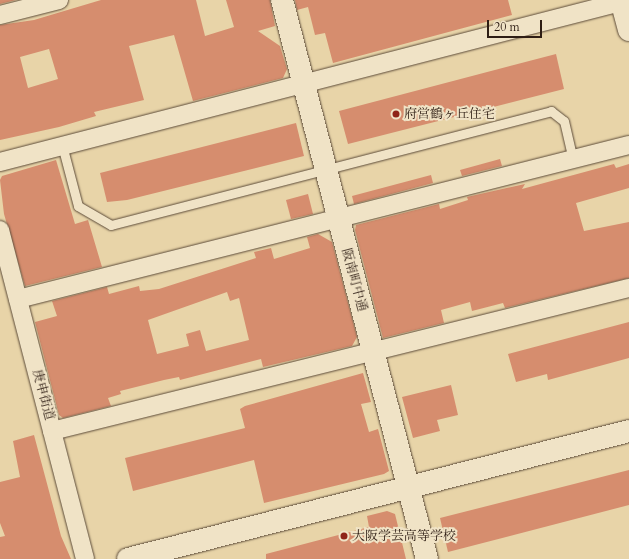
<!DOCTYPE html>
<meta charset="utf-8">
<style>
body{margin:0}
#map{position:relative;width:629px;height:559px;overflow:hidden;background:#e8d4a8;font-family:Cardo,"Noto Serif JP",serif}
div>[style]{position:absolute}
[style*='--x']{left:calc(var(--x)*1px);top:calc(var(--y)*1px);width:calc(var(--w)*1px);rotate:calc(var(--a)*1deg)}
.building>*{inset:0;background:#d68d6e}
.roads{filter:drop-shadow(0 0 1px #5c4b39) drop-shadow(0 0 1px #5c4b39)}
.service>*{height:9px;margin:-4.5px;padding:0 4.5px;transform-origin:4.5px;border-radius:4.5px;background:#f0e3c6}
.minor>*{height:18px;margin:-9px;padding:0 9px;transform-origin:9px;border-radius:9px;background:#f0e3c6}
.tertiary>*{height:22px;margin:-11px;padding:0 11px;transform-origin:11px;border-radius:11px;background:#f0e3c6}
.dots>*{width:11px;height:11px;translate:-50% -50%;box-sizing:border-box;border:2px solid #f0e3c6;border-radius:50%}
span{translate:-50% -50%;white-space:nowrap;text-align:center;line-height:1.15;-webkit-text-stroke:4px #f0e3c6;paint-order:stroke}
.poi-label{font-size:13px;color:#2e1d14}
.left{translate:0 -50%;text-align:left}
.street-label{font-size:13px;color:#2e1d14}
.scale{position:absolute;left:487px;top:20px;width:55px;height:18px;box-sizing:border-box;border:2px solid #2e1d14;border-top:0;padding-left:5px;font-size:12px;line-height:14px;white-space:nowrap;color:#2e1d14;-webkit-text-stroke:3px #f0e3c6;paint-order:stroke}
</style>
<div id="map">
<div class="building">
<i style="clip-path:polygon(0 0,16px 0,0 4px)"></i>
<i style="clip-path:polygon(evenodd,101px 0,196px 0,205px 36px,234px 27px,226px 0,270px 0,275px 26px,258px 31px,280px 46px,287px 69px,283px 78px,193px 101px,174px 35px,129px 46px,144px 100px,94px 112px,96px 116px,59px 127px,0 140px,0 25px,34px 20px,101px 0,49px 49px,58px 79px,28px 88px,20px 57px,49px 49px)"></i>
<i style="clip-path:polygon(295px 0,508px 0,512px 15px,333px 63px,325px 33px,315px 35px,308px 7px,297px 10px)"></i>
<i style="clip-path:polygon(556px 54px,564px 89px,348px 144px,339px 111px)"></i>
<i style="clip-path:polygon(296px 123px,304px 156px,127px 200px,107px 202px,100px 173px)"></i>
<i style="clip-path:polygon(500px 159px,502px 166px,462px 176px,460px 170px)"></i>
<i style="clip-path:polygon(56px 160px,75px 224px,88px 220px,102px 267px,25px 286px,4px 214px,0 180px,2px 176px)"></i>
<i style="clip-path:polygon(614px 164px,616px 168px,629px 164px,629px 188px,576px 203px,584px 231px,629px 222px,629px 278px,505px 308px,503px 303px,472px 311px,470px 302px,441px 310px,444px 323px,383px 338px,355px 230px,356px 225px,439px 204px,440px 209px,468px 200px,467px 197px,525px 184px,522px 189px)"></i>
<i style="clip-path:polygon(431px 175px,433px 183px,354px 204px,352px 196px)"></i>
<i style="clip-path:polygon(308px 194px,313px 214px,291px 219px,286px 200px)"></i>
<i style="clip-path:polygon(evenodd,318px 234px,332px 242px,357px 337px,352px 346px,263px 367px,261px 359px,180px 380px,179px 377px,164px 380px,120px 391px,121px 394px,108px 398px,111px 406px,63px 418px,59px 415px,35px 322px,57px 316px,52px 301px,107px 287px,109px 294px,139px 286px,140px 291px,159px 289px,256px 258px,254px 252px,271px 248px,274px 259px,310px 248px,307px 237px,318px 234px,227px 292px,230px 301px,239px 298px,249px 340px,206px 351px,200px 330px,186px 334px,189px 346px,157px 354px,148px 320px,227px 292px)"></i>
<i style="clip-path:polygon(629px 322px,629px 358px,548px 380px,547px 374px,516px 382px,508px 354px)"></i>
<i style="clip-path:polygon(363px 373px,371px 402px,361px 404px,369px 432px,378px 429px,389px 471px,384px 474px,264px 503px,254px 460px,133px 491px,125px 458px,245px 428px,240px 409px,245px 406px)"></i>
<i style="clip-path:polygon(451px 385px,458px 415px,437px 420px,440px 431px,413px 438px,402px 397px)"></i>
<i style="clip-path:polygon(34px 435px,61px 536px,71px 559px,0 559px,0 537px,5px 536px,0 523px,0 482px,20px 477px,13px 441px)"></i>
<i style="clip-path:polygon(629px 470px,629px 505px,448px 552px,440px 518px)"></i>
<i style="clip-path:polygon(387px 511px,395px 514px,406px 559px,266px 559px,266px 554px,369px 527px,367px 516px)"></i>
</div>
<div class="roads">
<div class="service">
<i style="--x:62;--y:145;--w:63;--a:75.3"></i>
<i style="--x:78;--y:206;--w:38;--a:30"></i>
<i style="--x:111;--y:225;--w:455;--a:-14.5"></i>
<i style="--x:551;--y:111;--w:16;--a:38"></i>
<i style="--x:564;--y:121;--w:39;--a:77"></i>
</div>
<div class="minor">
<i style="--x:0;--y:15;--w:61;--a:-14.3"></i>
<i style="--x:0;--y:162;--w:649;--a:-14.46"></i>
<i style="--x:0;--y:230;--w:340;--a:75.5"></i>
<i style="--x:18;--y:299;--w:630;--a:-14.15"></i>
<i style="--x:52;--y:431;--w:594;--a:-13.92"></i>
</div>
<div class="tertiary">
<i style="--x:282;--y:0;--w:577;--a:75.46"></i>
<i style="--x:621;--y:0;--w:31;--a:75"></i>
<i style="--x:128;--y:559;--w:517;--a:-14.33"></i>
</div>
</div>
<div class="dots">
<i style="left:396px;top:114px;background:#8f2418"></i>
<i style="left:344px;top:536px;background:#8f2418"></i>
</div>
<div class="poi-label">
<span class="left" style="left:404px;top:114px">府営鶴ヶ丘住宅</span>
<span class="left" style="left:352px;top:536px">大阪学芸高等学校</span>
</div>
<div class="street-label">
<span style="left:354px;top:280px;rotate:75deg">阪南町中通</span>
<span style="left:43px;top:395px;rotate:75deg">庚申街道</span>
</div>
<div class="scale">20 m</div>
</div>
